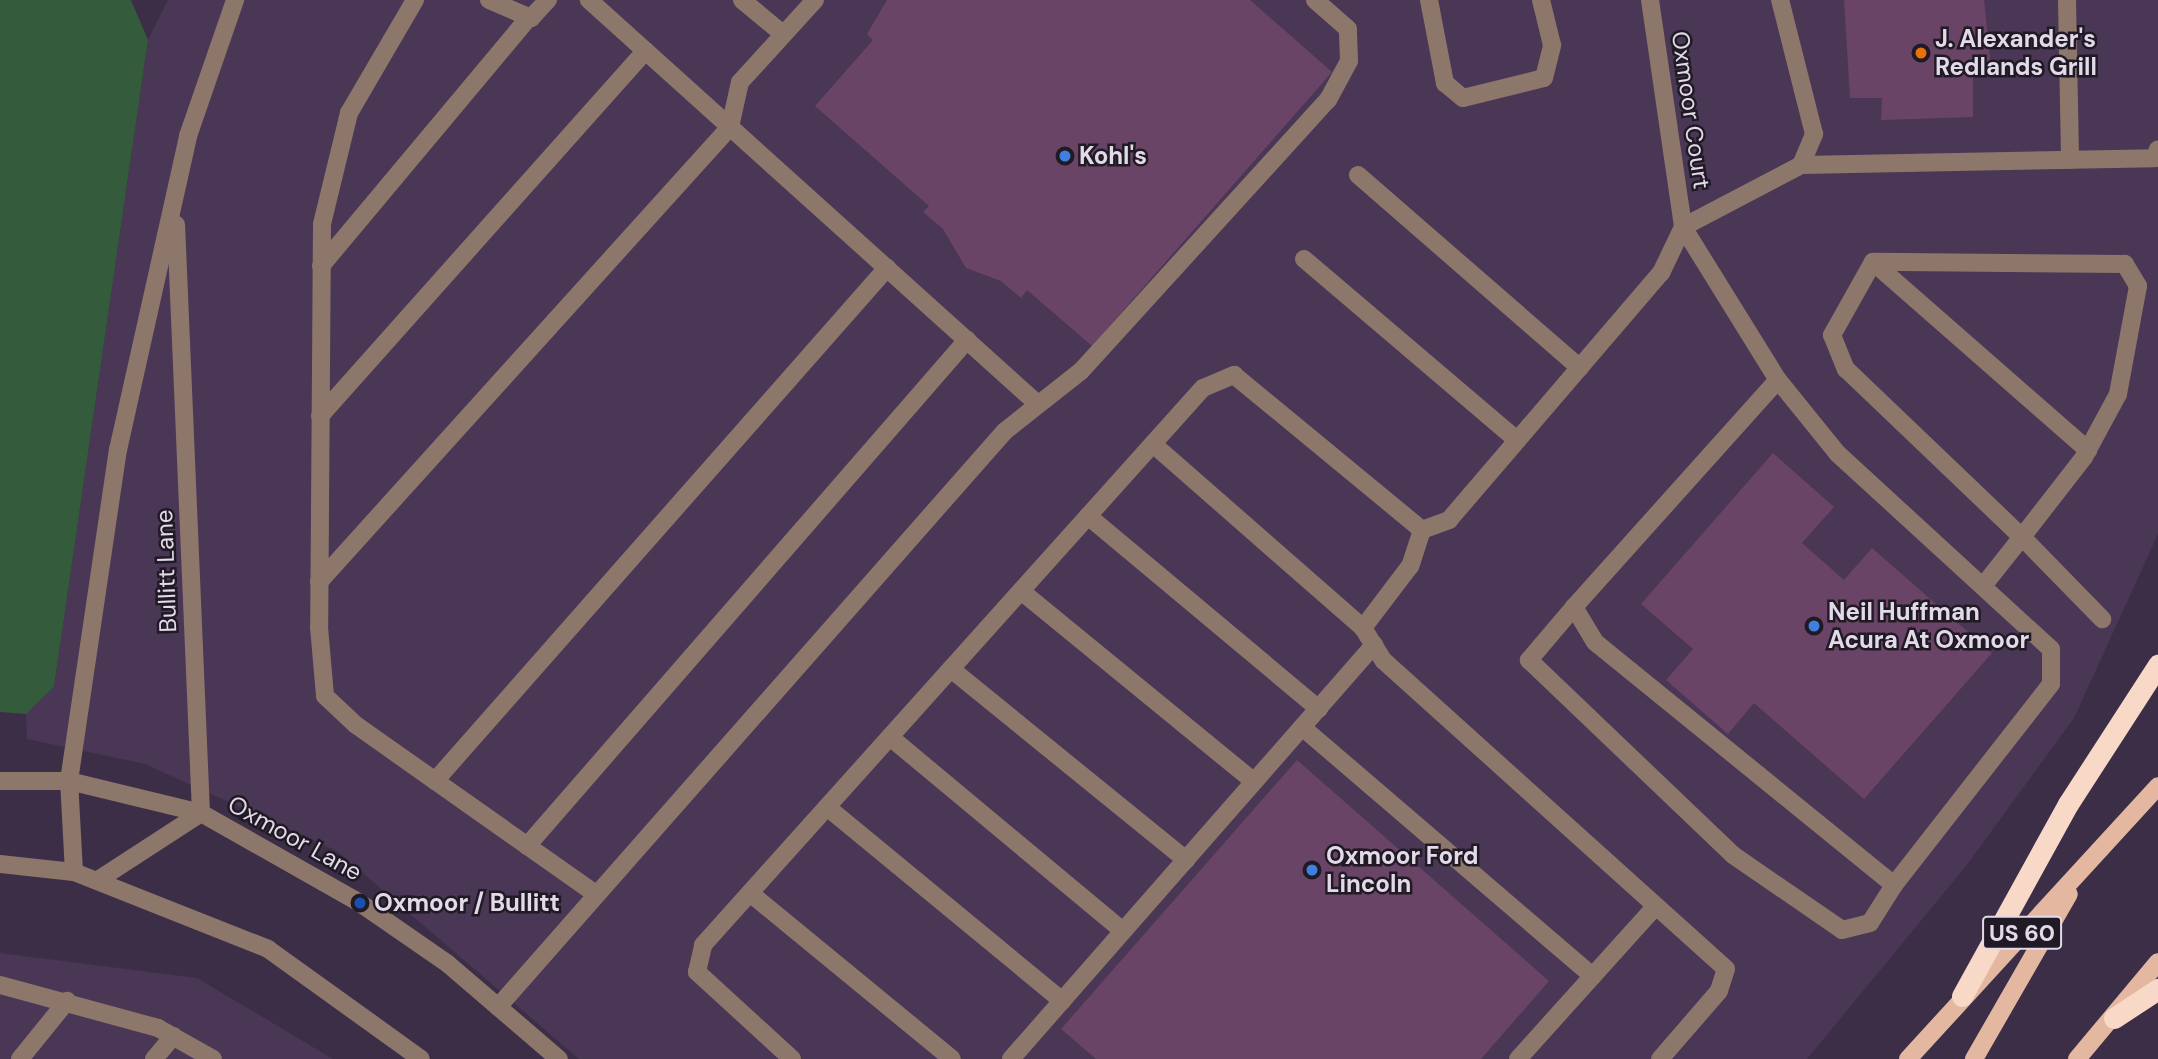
<!DOCTYPE html>
<style>
body{margin:0}
#map{position:relative;width:2158px;height:1059px;overflow:hidden;background:#3d2e47;font-family:"DM Sans",sans-serif}
div>[style]{position:absolute}
[style*='--x']{left:calc(var(--x)*1px);top:calc(var(--y)*1px);width:calc(var(--w)*1px);rotate:calc(var(--a)*1deg)}
.built>*{inset:0;background:#493755}
.green>*{inset:0;background:#345b3b}
.building>*{inset:0;background:#6a4466}
.minor>*{height:18px;margin:-9px;padding:0 9px;transform-origin:9px;border-radius:9px;background:#8d776b}
.major>*{height:18px;margin:-9px;padding:0 9px;transform-origin:9px;border-radius:9px;background:#e4b8a0}
.highway>*{height:21px;margin:-10.5px;padding:0 10.5px;transform-origin:10.5px;border-radius:10.5px;background:#f8d8c6}
.dots>*{width:19px;height:19px;translate:-50% -50%;box-sizing:border-box;border:4px solid #201a25;border-radius:50%}
span{translate:-50% -50%;white-space:nowrap;text-align:center;line-height:1.15;-webkit-text-stroke:5px #201a25;paint-order:stroke}
.shield-label span{padding:2px 5px;background:#201a25;border:2px solid;border-radius:5px;-webkit-text-stroke-width:0}
.shield-label{font-size:23px;color:#e3dae9;font-weight:700}
.poi-label{font-size:24px;color:#e3dae9;font-weight:700}
.left{translate:0 -50%;text-align:left}
.street-label{font-size:24px;color:#e3dae9}
</style>
<div id="map">
<div class="built">
<i style="clip-path:polygon(168px 0,2158px 0,2158px 534px,2074px 718px,1966px 866px,1807px 1059px,579px 1059px,337px 851px,145px 764px,27px 739px,26px 714px,54px 687px,148px 40px)"></i>
<i style="clip-path:polygon(0 953px,197px 978px,333px 1059px,0 1059px)"></i>
</div>
<div class="green">
<i style="clip-path:polygon(0 0,131px 0,148px 40px,54px 687px,26px 714px,0 712px)"></i>
</div>
<div class="building">
<i style="clip-path:polygon(887px 0,1250px 0,1332px 72px,1092px 346px,1027px 290px,1021px 298px,1001px 281px,966px 268px,943px 229px,923px 212px,929px 206px,815px 106px,873px 40px,867px 34px)"></i>
<i style="clip-path:polygon(1844px 0,1984px 0,1991px 66px,1973px 66px,1973px 117px,1881px 120px,1882px 98px,1850px 98px)"></i>
<i style="clip-path:polygon(1773px 453px,1834px 507px,1802px 543px,1844px 580px,1872px 548px,1992px 653px,1864px 799px,1754px 703px,1728px 734px,1666px 680px,1693px 649px,1641px 604px)"></i>
<i style="clip-path:polygon(1297px 760px,1549px 981px,1481px 1059px,1096px 1059px,1061px 1029px)"></i>
</div>
<div class="minor">
<i style="--x:415;--y:0;--w:131;--a:120.3"></i>
<i style="--x:349;--y:113;--w:114;--a:103.7"></i>
<i style="--x:322;--y:224;--w:403;--a:90.4"></i>
<i style="--x:319;--y:627;--w:69;--a:85"></i>
<i style="--x:325;--y:696;--w:42;--a:43.1"></i>
<i style="--x:356;--y:725;--w:294;--a:35.2"></i>
<i style="--x:489;--y:0;--w:46;--a:23.2"></i>
<i style="--x:531;--y:18;--w:25;--a:-47"></i>
<i style="--x:742;--y:0;--w:53;--a:39.7"></i>
<i style="--x:815;--y:0;--w:111;--a:132.4"></i>
<i style="--x:740;--y:82;--w:46;--a:102.5"></i>
<i style="--x:730;--y:127;--w:412;--a:42"></i>
<i style="--x:1429;--y:0;--w:85;--a:79.1"></i>
<i style="--x:1445;--y:83;--w:23;--a:40"></i>
<i style="--x:1463;--y:98;--w:83;--a:-13.9"></i>
<i style="--x:1544;--y:78;--w:34;--a:-76"></i>
<i style="--x:1552;--y:45;--w:46;--a:-103.7"></i>
<i style="--x:1650;--y:0;--w:229;--a:81.7"></i>
<i style="--x:1683;--y:227;--w:180;--a:58.2"></i>
<i style="--x:1778;--y:380;--w:95;--a:51"></i>
<i style="--x:1838;--y:454;--w:289;--a:42.5"></i>
<i style="--x:2051;--y:649;--w:35;--a:90"></i>
<i style="--x:2051;--y:684;--w:255;--a:128"></i>
<i style="--x:1894;--y:885;--w:385;--a:-140.9"></i>
<i style="--x:1595;--y:642;--w:41;--a:-121"></i>
<i style="--x:1574;--y:607;--w:305;--a:-48.1"></i>
<i style="--x:2067;--y:0;--w:160;--a:88.9"></i>
<i style="--x:1801;--y:165;--w:354;--a:-1.1"></i>
<i style="--x:2155;--y:158;--w:9;--a:-72"></i>
<i style="--x:1358;--y:175;--w:294;--a:41"></i>
<i style="--x:1304;--y:259;--w:280;--a:40.4"></i>
<i style="--x:1873;--y:262;--w:286;--a:41.2"></i>
<i style="--x:321;--y:266;--w:323;--a:-50.1"></i>
<i style="--x:320;--y:416;--w:489;--a:-48.3"></i>
<i style="--x:1153;--y:444;--w:279;--a:41.2"></i>
<i style="--x:1088;--y:516;--w:301;--a:39.9"></i>
<i style="--x:1422;--y:530;--w:29;--a:-20"></i>
<i style="--x:1449;--y:520;--w:326;--a:-49.4"></i>
<i style="--x:1661;--y:273;--w:51;--a:-64.4"></i>
<i style="--x:1683;--y:227;--w:133;--a:-27.7"></i>
<i style="--x:1801;--y:165;--w:34;--a:-67"></i>
<i style="--x:1814;--y:134;--w:138;--a:-104.2"></i>
<i style="--x:319;--y:582;--w:613;--a:-47.91"></i>
<i style="--x:730;--y:127;--w:190;--a:-138"></i>
<i style="--x:1983;--y:586;--w:63;--a:-51.5"></i>
<i style="--x:2022;--y:537;--w:101;--a:-52.2"></i>
<i style="--x:2084;--y:457;--w:72;--a:-61.6"></i>
<i style="--x:2118;--y:394;--w:110;--a:-79.5"></i>
<i style="--x:2138;--y:286;--w:26;--a:-121"></i>
<i style="--x:2125;--y:264;--w:252;--a:-179.5"></i>
<i style="--x:1873;--y:262;--w:84;--a:119.3"></i>
<i style="--x:1832;--y:335;--w:37;--a:68"></i>
<i style="--x:1846;--y:369;--w:243;--a:43.7"></i>
<i style="--x:2022;--y:537;--w:115;--a:45.7"></i>
<i style="--x:1021;--y:591;--w:301;--a:39.3"></i>
<i style="--x:1574;--y:607;--w:70;--a:130.3"></i>
<i style="--x:1529;--y:660;--w:282;--a:43.7"></i>
<i style="--x:1733;--y:855;--w:132;--a:34.5"></i>
<i style="--x:1842;--y:930;--w:29;--a:-14"></i>
<i style="--x:1870;--y:923;--w:45;--a:-57.7"></i>
<i style="--x:951;--y:669;--w:303;--a:39.1"></i>
<i style="--x:1302;--y:727;--w:383;--a:40.6"></i>
<i style="--x:890;--y:737;--w:303;--a:39.8"></i>
<i style="--x:0;--y:781;--w:69;--a:0"></i>
<i style="--x:69;--y:781;--w:136;--a:13.6"></i>
<i style="--x:201;--y:813;--w:183;--a:29.5"></i>
<i style="--x:360;--y:903;--w:107;--a:34.7"></i>
<i style="--x:448;--y:964;--w:146;--a:40.6"></i>
<i style="--x:435;--y:781;--w:684;--a:-48.62"></i>
<i style="--x:827;--y:807;--w:305;--a:39.5"></i>
<i style="--x:527;--y:846;--w:671;--a:-48.99"></i>
<i style="--x:0;--y:864;--w:74;--a:6.2"></i>
<i style="--x:74;--y:872;--w:209;--a:21.6"></i>
<i style="--x:268;--y:949;--w:188;--a:35.7"></i>
<i style="--x:74;--y:872;--w:91;--a:-93.1"></i>
<i style="--x:69;--y:781;--w:335;--a:-81.6"></i>
<i style="--x:118;--y:450;--w:322;--a:-77.4"></i>
<i style="--x:188;--y:136;--w:144;--a:-70.9"></i>
<i style="--x:98;--y:880;--w:123;--a:-33"></i>
<i style="--x:201;--y:813;--w:589;--a:-92.43"></i>
<i style="--x:750;--y:893;--w:261;--a:39.4"></i>
<i style="--x:0;--y:985;--w:164;--a:15.2"></i>
<i style="--x:158;--y:1028;--w:63;--a:29.4"></i>
<i style="--x:498;--y:1007;--w:767;--a:-48.65"></i>
<i style="--x:1005;--y:431;--w:97;--a:-38.3"></i>
<i style="--x:1081;--y:371;--w:367;--a:-47.7"></i>
<i style="--x:1328;--y:100;--w:44;--a:-61.7"></i>
<i style="--x:1349;--y:61;--w:32;--a:-92"></i>
<i style="--x:1348;--y:29;--w:44;--a:-138.7"></i>
<i style="--x:20;--y:1059;--w:75;--a:-51"></i>
<i style="--x:154;--y:1059;--w:30;--a:-50"></i>
<i style="--x:792;--y:1059;--w:129;--a:-137.5"></i>
<i style="--x:697;--y:972;--w:28;--a:-77"></i>
<i style="--x:703;--y:945;--w:748;--a:-48.09"></i>
<i style="--x:1203;--y:388;--w:34;--a:-23"></i>
<i style="--x:1234;--y:375;--w:244;--a:39.5"></i>
<i style="--x:1422;--y:530;--w:38;--a:108"></i>
<i style="--x:1410;--y:566;--w:78;--a:127.2"></i>
<i style="--x:1363;--y:628;--w:39;--a:58"></i>
<i style="--x:1384;--y:661;--w:460;--a:42"></i>
<i style="--x:1726;--y:969;--w:23;--a:108"></i>
<i style="--x:1719;--y:991;--w:90;--a:130.9"></i>
<i style="--x:1011;--y:1059;--w:551;--a:-48.76"></i>
<i style="--x:1518;--y:1059;--w:206;--a:-48"></i>
</div>
<div class="major">
<i style="--x:1908;--y:1059;--w:370;--a:-47.5"></i>
<i style="--x:1974;--y:1059;--w:190;--a:-60.1"></i>
<i style="--x:2077;--y:1059;--w:126;--a:-50.1"></i>
</div>
<div class="highway">
<i style="--x:1962;--y:996;--w:219;--a:-61.1"></i>
<i style="--x:2068;--y:804;--w:166;--a:-57.1"></i>
<i style="--x:2114;--y:1018;--w:53;--a:-33.4"></i>
</div>
<div class="dots">
<i style="left:1921px;top:53px;background:#e8710a"></i>
<i style="left:1065px;top:156px;background:#3f7fe0"></i>
<i style="left:1814px;top:626px;background:#3f7fe0"></i>
<i style="left:1312px;top:870px;background:#3f7fe0"></i>
<i style="left:360px;top:903px;background:#1a4fb4"></i>
</div>
<div class="shield-label">
<span style="left:2022px;top:933px">US 60</span>
</div>
<div class="poi-label">
<span class="left" style="left:1935px;top:53px">J. Alexander's<br>Redlands Grill</span>
<span class="left" style="left:1079px;top:156px">Kohl's</span>
<span class="left" style="left:1828px;top:626px">Neil Huffman<br>Acura At Oxmoor</span>
<span class="left" style="left:1326px;top:870px">Oxmoor Ford<br>Lincoln</span>
<span class="left" style="left:374px;top:903px">Oxmoor / Bullitt</span>
</div>
<div class="street-label">
<span style="left:1691px;top:110px;rotate:82deg">Oxmoor Court</span>
<span style="left:166px;top:571px;rotate:-92deg">Bullitt Lane</span>
<span style="left:295px;top:838px;rotate:29deg">Oxmoor Lane</span>
</div>
</div>
